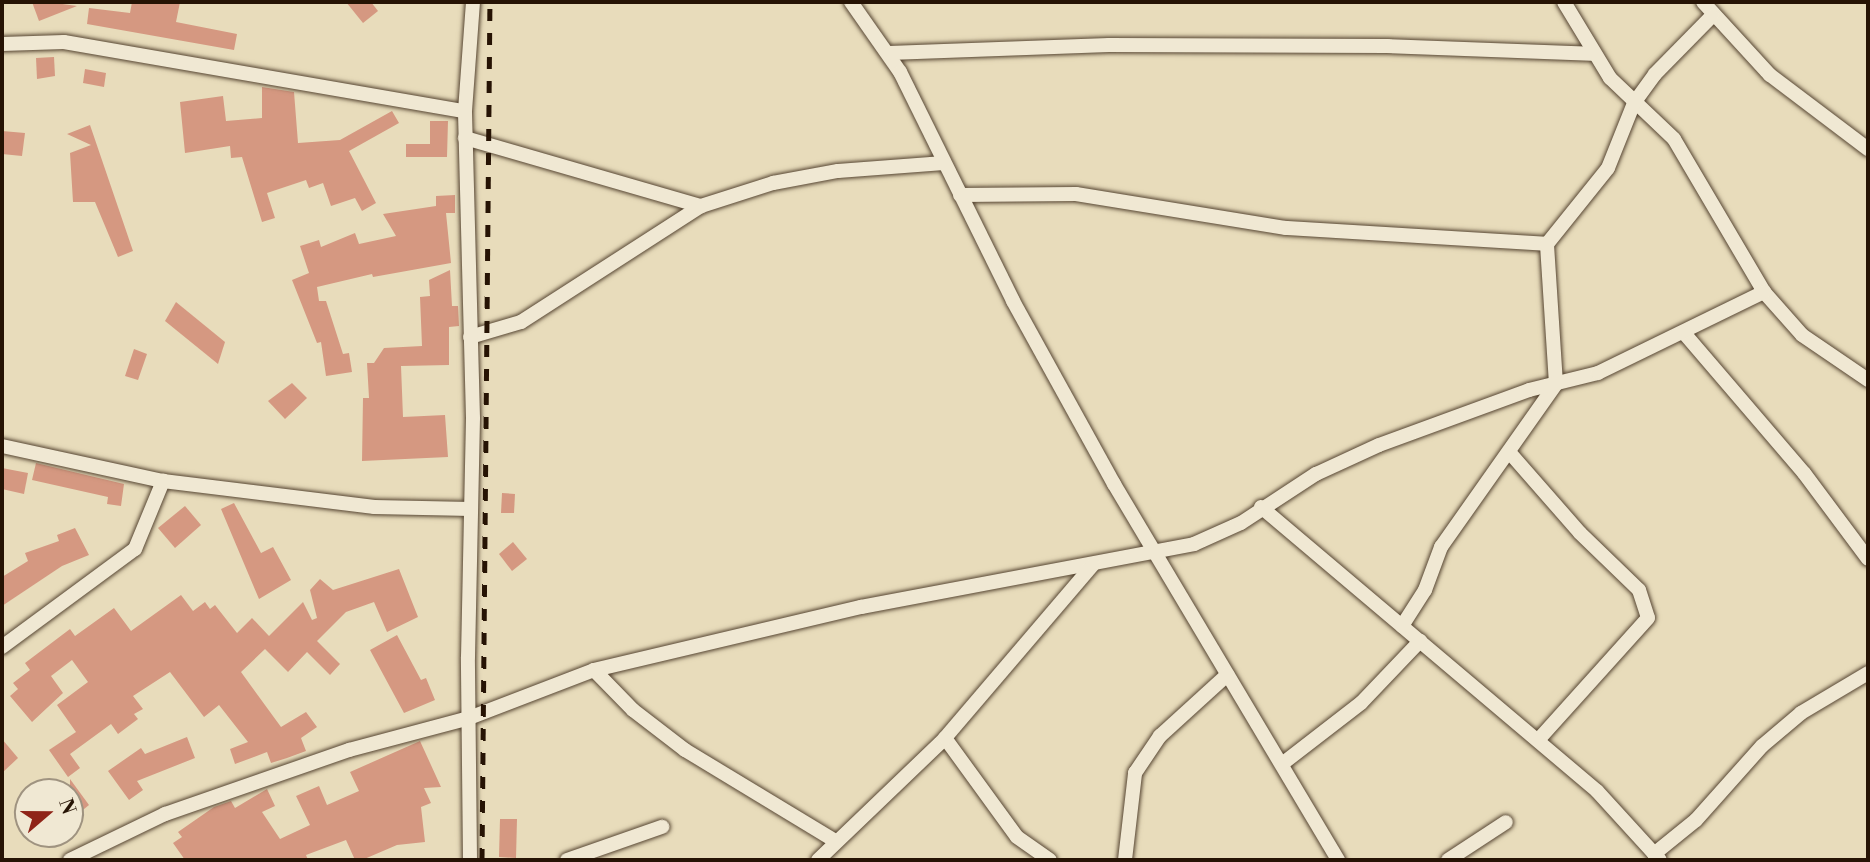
<!DOCTYPE html>
<style>
body{margin:0}
#map{position:relative;width:1870px;height:862px;overflow:hidden;background:#e8dcbb;font-family:"Libre Bodoni",serif}
div>[style]{position:absolute}
[style*='--x']{left:calc(var(--x)*1px);top:calc(var(--y)*1px);width:calc(var(--w)*1px);rotate:calc(var(--a)*1deg)}
.building>*{inset:0;background:#d59881}
.roads{filter:drop-shadow(0 0 2px #564532) drop-shadow(0 0 2px #564532)}
.minor>*{height:14px;margin:-7px;padding:0 7px;transform-origin:7px;border-radius:7px;background:#f0e8d3}
.rail>*{height:5px;margin-top:-2.5px;transform-origin:0;background:repeating-linear-gradient(90deg,#261304 0 12px,transparent 0 24px)}
span{translate:-50% -50%;white-space:nowrap;text-align:center;line-height:1.15;-webkit-text-stroke:7px #f0e8d3;paint-order:stroke}
.frame{position:absolute;inset:0;border:4px solid #261304;pointer-events:none}
.north{position:absolute;left:14px;top:778px;width:70px;height:70px;box-sizing:border-box;background:#f0e8d3;border:2px solid #9f9380;border-radius:50%;rotate:70deg;font-size:19px;font-weight:700;line-height:28px;text-align:center;color:#261304}
.north::after{content:'';display:block;margin:auto;width:24px;height:32px;background:#8f2418;clip-path:polygon(50% 0,100% 100%,50% 72%,0 100%)}
</style>
<div id="map">
<div class="building">
<i style="clip-path:polygon(32px 2px,48px 2px,77px 6px,39px 21px)"></i>
<i style="clip-path:polygon(132px 2px,180px 2px,176px 22px,237px 34px,234px 50px,87px 24px,89px 8px,130px 13px)"></i>
<i style="clip-path:polygon(346px 2px,371px 2px,378px 11px,363px 23px)"></i>
<i style="clip-path:polygon(54px 57px,55px 76px,37px 79px,36px 58px)"></i>
<i style="clip-path:polygon(85px 69px,106px 73px,104px 87px,83px 83px)"></i>
<i style="clip-path:polygon(262px 87px,294px 92px,298px 143px,340px 140px,392px 111px,399px 123px,349px 151px,376px 203px,362px 211px,355px 198px,331px 206px,323px 183px,309px 188px,306px 180px,267px 193px,275px 218px,262px 222px,242px 157px,231px 158px,230px 146px,185px 153px,180px 102px,223px 96px,226px 121px,262px 118px)"></i>
<i style="clip-path:polygon(430px 121px,448px 121px,447px 157px,406px 157px,406px 144px,430px 144px)"></i>
<i style="clip-path:polygon(90px 125px,133px 251px,118px 257px,95px 202px,73px 202px,70px 153px,91px 145px,67px 134px)"></i>
<i style="clip-path:polygon(2px 131px,25px 133px,22px 156px,2px 154px)"></i>
<i style="clip-path:polygon(455px 195px,455px 213px,446px 213px,451px 263px,373px 277px,372px 274px,317px 287px,319px 301px,326px 301px,343px 354px,349px 353px,352px 372px,326px 376px,321px 342px,317px 343px,292px 280px,309px 273px,300px 246px,319px 240px,321px 247px,355px 233px,359px 244px,396px 236px,383px 214px,436px 206px,436px 196px)"></i>
<i style="clip-path:polygon(450px 270px,452px 306px,458px 306px,459px 326px,449px 327px,449px 365px,401px 366px,403px 417px,445px 415px,448px 457px,362px 461px,363px 398px,369px 398px,367px 363px,374px 363px,384px 348px,422px 346px,420px 297px,430px 296px,429px 280px)"></i>
<i style="clip-path:polygon(176px 302px,225px 342px,218px 364px,165px 321px)"></i>
<i style="clip-path:polygon(134px 349px,147px 354px,138px 380px,125px 376px)"></i>
<i style="clip-path:polygon(292px 383px,307px 398px,285px 419px,268px 401px)"></i>
<i style="clip-path:polygon(36px 463px,124px 484px,121px 506px,107px 504px,108px 497px,32px 480px)"></i>
<i style="clip-path:polygon(2px 468px,28px 473px,24px 494px,2px 489px)"></i>
<i style="clip-path:polygon(502px 493px,515px 494px,514px 513px,501px 513px)"></i>
<i style="clip-path:polygon(234px 503px,261px 553px,273px 547px,291px 580px,259px 599px,221px 509px)"></i>
<i style="clip-path:polygon(185px 506px,201px 525px,175px 548px,158px 528px)"></i>
<i style="clip-path:polygon(75px 528px,89px 555px,62px 566px,2px 606px,2px 577px,28px 561px,25px 553px,59px 541px,57px 535px)"></i>
<i style="clip-path:polygon(513px 542px,527px 559px,512px 571px,499px 554px)"></i>
<i style="clip-path:polygon(399px 569px,418px 617px,387px 632px,374px 602px,346px 612px,317px 641px,340px 664px,330px 675px,307px 652px,288px 672px,265px 649px,241px 672px,281px 727px,306px 712px,317px 727px,301px 738px,306px 751px,287px 758px,271px 763px,267px 752px,235px 764px,230px 749px,248px 742px,219px 705px,204px 717px,170px 672px,133px 696px,143px 709px,134px 714px,138px 719px,118px 734px,111px 724px,70px 754px,80px 768px,68px 777px,49px 750px,76px 732px,57px 705px,88px 682px,72px 660px,51px 676px,63px 693px,32px 722px,10px 696px,18px 689px,13px 683px,30px 670px,25px 663px,70px 629px,75px 636px,114px 608px,131px 631px,181px 595px,193px 611px,205px 602px,210px 609px,215px 605px,237px 633px,252px 618px,269px 636px,303px 602px,312px 620px,317px 618px,310px 590px,320px 579px,333px 590px)"></i>
<i style="clip-path:polygon(397px 635px,421px 680px,426px 678px,435px 700px,404px 713px,370px 650px)"></i>
<i style="clip-path:polygon(187px 737px,195px 758px,137px 781px,143px 790px,129px 800px,108px 771px,141px 748px,145px 754px)"></i>
<i style="clip-path:polygon(2px 739px,18px 758px,2px 773px)"></i>
<i style="clip-path:polygon(420px 741px,441px 787px,424px 788px,431px 803px,421px 807px,425px 842px,397px 845px,362px 860px,355px 860px,346px 840px,306px 855px,308px 860px,185px 860px,173px 843px,182px 837px,178px 832px,214px 807px,231px 801px,235px 808px,267px 789px,275px 806px,262px 812px,280px 839px,310px 825px,296px 796px,319px 786px,327px 805px,359px 791px,350px 772px)"></i>
<i style="clip-path:polygon(70px 779px,89px 805px,78px 814px,70px 804px)"></i>
<i style="clip-path:polygon(500px 819px,517px 819px,516px 858px,499px 857px)"></i>
</div>
<div class="roads">
<div class="minor">
<i style="--x:851;--y:2;--w:85;--a:55"></i>
<i style="--x:900;--y:72;--w:255;--a:63.7"></i>
<i style="--x:1013;--y:301;--w:209;--a:61.1"></i>
<i style="--x:1114;--y:484;--w:438;--a:59.2"></i>
<i style="--x:1564;--y:2;--w:89;--a:58.8"></i>
<i style="--x:1610;--y:78;--w:88;--a:43.6"></i>
<i style="--x:1674;--y:139;--w:178;--a:59.5"></i>
<i style="--x:1764;--y:292;--w:57;--a:48.5"></i>
<i style="--x:1802;--y:335;--w:80;--a:34.3"></i>
<i style="--x:1703;--y:2;--w:99;--a:47.5"></i>
<i style="--x:1770;--y:75;--w:123;--a:37.1"></i>
<i style="--x:2;--y:44;--w:62;--a:-1.8"></i>
<i style="--x:64;--y:42;--w:407;--a:9.8"></i>
<i style="--x:889;--y:53;--w:220;--a:-2.1"></i>
<i style="--x:1109;--y:45;--w:278;--a:0.2"></i>
<i style="--x:1387;--y:46;--w:204;--a:2.2"></i>
<i style="--x:465;--y:138;--w:246;--a:16.1"></i>
<i style="--x:960;--y:195;--w:116;--a:-0.5"></i>
<i style="--x:1076;--y:194;--w:213;--a:9.2"></i>
<i style="--x:1286;--y:228;--w:261;--a:3.5"></i>
<i style="--x:1684;--y:333;--w:184;--a:49.4"></i>
<i style="--x:1804;--y:473;--w:107;--a:53.3"></i>
<i style="--x:470;--y:337;--w:53;--a:-16.4"></i>
<i style="--x:521;--y:322;--w:214;--a:-32.8"></i>
<i style="--x:701;--y:206;--w:76;--a:-17.7"></i>
<i style="--x:773;--y:183;--w:66;--a:-10.5"></i>
<i style="--x:838;--y:171;--w:106;--a:-4.3"></i>
<i style="--x:2;--y:446;--w:165;--a:12.3"></i>
<i style="--x:1510;--y:453;--w:106;--a:48.8"></i>
<i style="--x:1580;--y:533;--w:82;--a:44"></i>
<i style="--x:1639;--y:590;--w:29;--a:72"></i>
<i style="--x:1648;--y:618;--w:164;--a:132"></i>
<i style="--x:1261;--y:507;--w:440;--a:40.2"></i>
<i style="--x:1597;--y:791;--w:93;--a:47.6"></i>
<i style="--x:1402;--y:626;--w:43;--a:-57.4"></i>
<i style="--x:1425;--y:590;--w:46;--a:-69.6"></i>
<i style="--x:1441;--y:547;--w:199;--a:-54.8"></i>
<i style="--x:1556;--y:384;--w:140;--a:-93.7"></i>
<i style="--x:1547;--y:244;--w:97;--a:-51.2"></i>
<i style="--x:1608;--y:168;--w:70;--a:-68.2"></i>
<i style="--x:1634;--y:103;--w:36;--a:-54"></i>
<i style="--x:1655;--y:74;--w:81;--a:-45.5"></i>
<i style="--x:2;--y:647;--w:165;--a:-36.4"></i>
<i style="--x:135;--y:549;--w:74;--a:-67.6"></i>
<i style="--x:163;--y:481;--w:213;--a:7"></i>
<i style="--x:374;--y:507;--w:97;--a:1.2"></i>
<i style="--x:594;--y:670;--w:56;--a:45.7"></i>
<i style="--x:633;--y:710;--w:66;--a:37.6"></i>
<i style="--x:685;--y:750;--w:175;--a:31.2"></i>
<i style="--x:945;--y:738;--w:122;--a:54"></i>
<i style="--x:1017;--y:837;--w:40;--a:34.9"></i>
<i style="--x:1282;--y:764;--w:100;--a:-37.7"></i>
<i style="--x:1361;--y:703;--w:86;--a:-46.4"></i>
<i style="--x:1654;--y:854;--w:54;--a:-39"></i>
<i style="--x:1696;--y:820;--w:99;--a:-48.3"></i>
<i style="--x:1762;--y:746;--w:51;--a:-40.2"></i>
<i style="--x:1801;--y:713;--w:78;--a:-30.8"></i>
<i style="--x:70;--y:860;--w:106;--a:-25.8"></i>
<i style="--x:165;--y:814;--w:195;--a:-19.2"></i>
<i style="--x:349;--y:750;--w:124;--a:-14.9"></i>
<i style="--x:469;--y:718;--w:134;--a:-21"></i>
<i style="--x:594;--y:670;--w:274;--a:-13.3"></i>
<i style="--x:861;--y:607;--w:339;--a:-10.7"></i>
<i style="--x:1194;--y:544;--w:51;--a:-24.1"></i>
<i style="--x:1241;--y:523;--w:90;--a:-33.2"></i>
<i style="--x:1316;--y:474;--w:69;--a:-24.7"></i>
<i style="--x:1379;--y:445;--w:160;--a:-20.1"></i>
<i style="--x:1529;--y:390;--w:71;--a:-13.8"></i>
<i style="--x:1598;--y:373;--w:185;--a:-26"></i>
<i style="--x:470;--y:860;--w:203;--a:-90.6"></i>
<i style="--x:468;--y:657;--w:239;--a:-88.8"></i>
<i style="--x:473;--y:418;--w:307;--a:-91.5"></i>
<i style="--x:465;--y:111;--w:109;--a:-85.8"></i>
<i style="--x:567;--y:860;--w:101;--a:-19.2"></i>
<i style="--x:818;--y:860;--w:176;--a:-43.8"></i>
<i style="--x:945;--y:738;--w:228;--a:-49.5"></i>
<i style="--x:1125;--y:860;--w:88;--a:-83.4"></i>
<i style="--x:1135;--y:773;--w:45;--a:-56"></i>
<i style="--x:1160;--y:736;--w:91;--a:-42.3"></i>
<i style="--x:1448;--y:860;--w:69;--a:-33.2"></i>
</div>
</div>
<div class="rail">
<i style="--x:482;--y:860;--w:858;--a:-89.47"></i>
</div>
<div class="frame"></div>
<div class="north">N</div>
</div>
